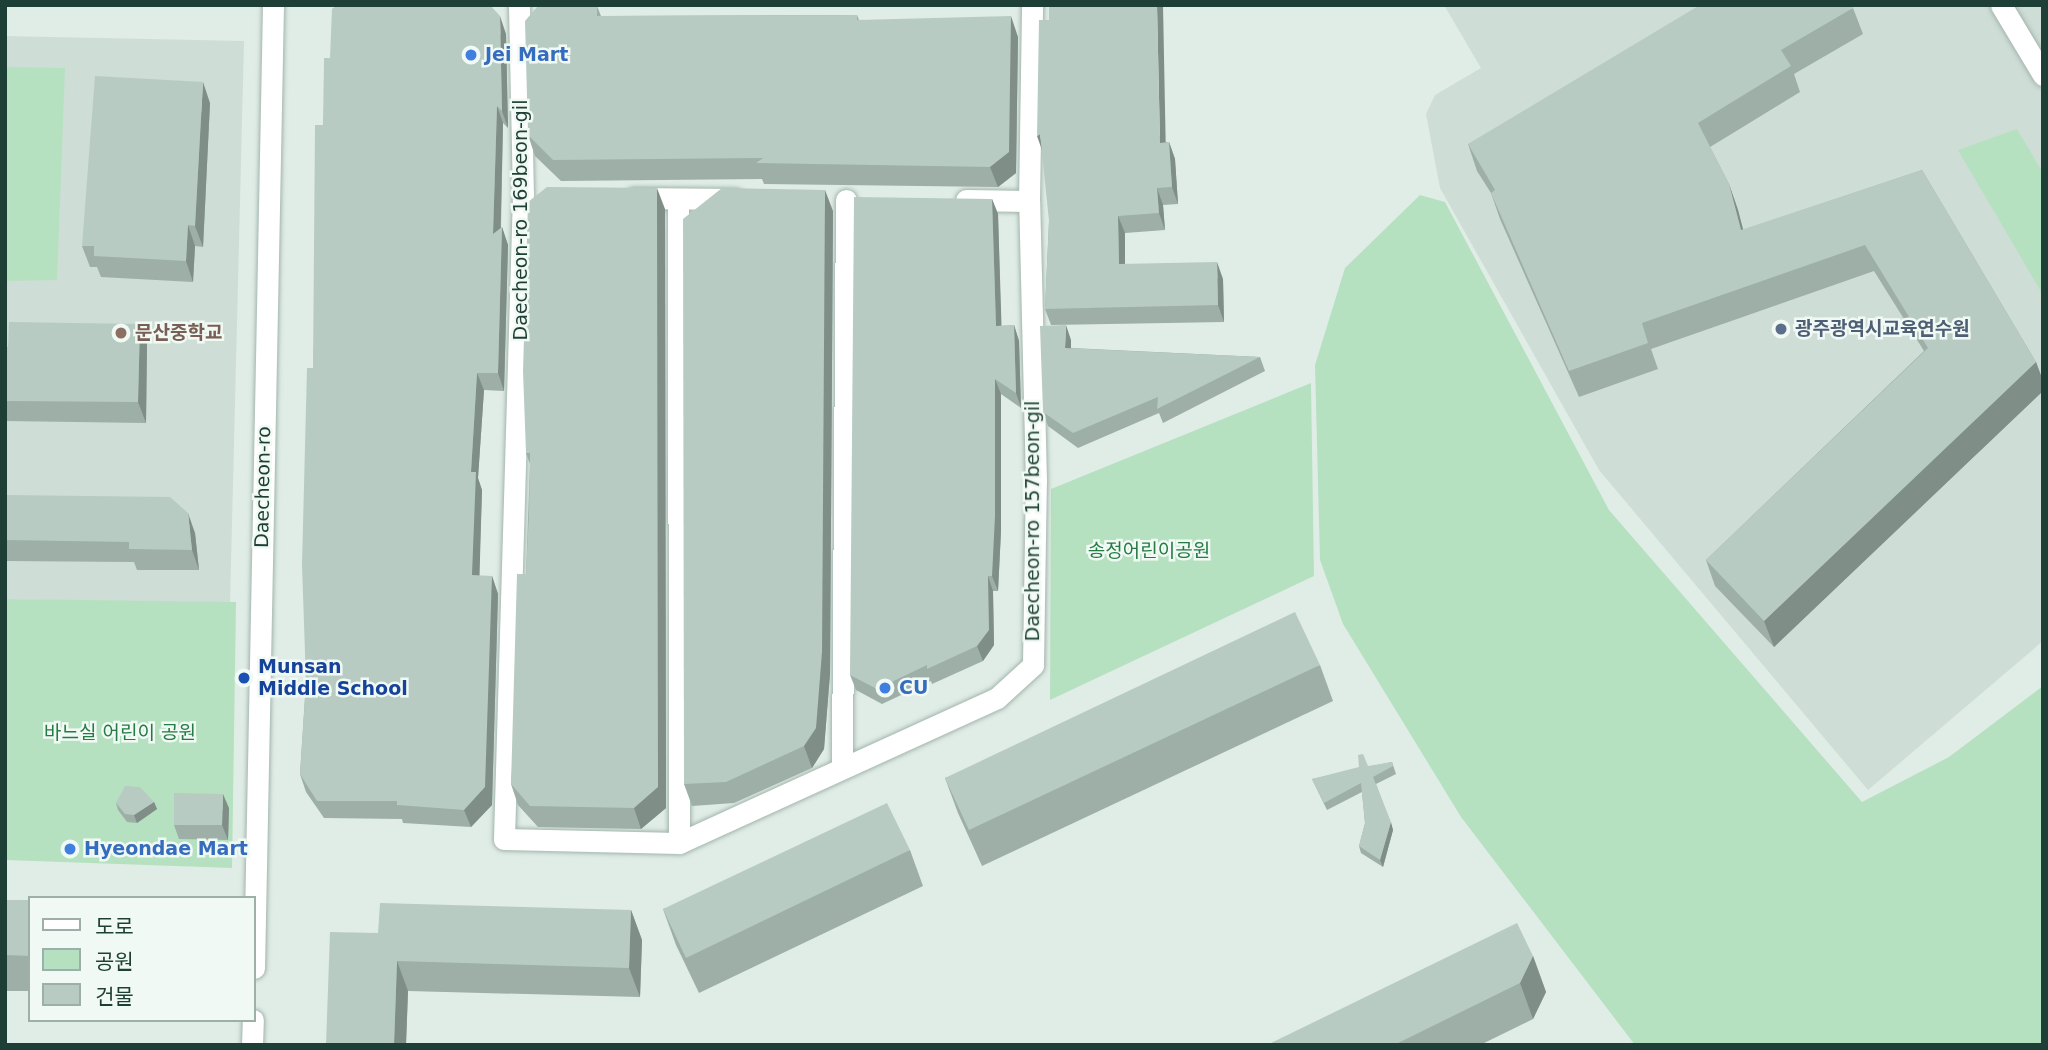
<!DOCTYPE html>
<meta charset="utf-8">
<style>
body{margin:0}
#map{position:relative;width:2048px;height:1050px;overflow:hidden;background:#e0ede6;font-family:"DejaVu Sans","Noto Sans KR",sans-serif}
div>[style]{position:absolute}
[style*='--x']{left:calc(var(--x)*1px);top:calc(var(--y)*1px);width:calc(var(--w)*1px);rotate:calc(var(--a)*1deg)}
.built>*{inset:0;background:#ceddd5}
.green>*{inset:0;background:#b6e1c0}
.roads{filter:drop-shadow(0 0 2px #a2b5ad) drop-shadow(0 0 2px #a2b5ad)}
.street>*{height:21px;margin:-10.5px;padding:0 10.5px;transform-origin:10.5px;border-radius:10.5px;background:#fff}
.secondary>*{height:21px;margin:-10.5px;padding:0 10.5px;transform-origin:10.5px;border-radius:10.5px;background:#fff}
.wall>*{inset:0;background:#9dafa7}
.shaded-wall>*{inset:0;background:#808e88}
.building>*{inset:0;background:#b7cbc2}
.dots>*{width:19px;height:19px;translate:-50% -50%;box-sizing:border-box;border:4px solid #f0f9f4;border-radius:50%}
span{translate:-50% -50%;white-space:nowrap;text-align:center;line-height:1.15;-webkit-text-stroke:5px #f0f9f4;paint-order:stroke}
.shop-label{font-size:19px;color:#366cbe;font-weight:700}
.left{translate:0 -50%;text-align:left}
.street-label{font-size:19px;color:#1e3f35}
.service-label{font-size:19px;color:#4e5e75;font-weight:700}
.education-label{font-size:19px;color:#785e54;font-weight:700}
.park-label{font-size:19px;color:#247b43}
.transit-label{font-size:19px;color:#164399;font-weight:700}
.frame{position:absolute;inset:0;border:7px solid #1e3f35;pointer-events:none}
.legend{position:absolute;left:28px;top:896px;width:228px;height:126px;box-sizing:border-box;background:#f0f9f4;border:2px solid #9cafa8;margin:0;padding:9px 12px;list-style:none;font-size:21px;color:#1e3f35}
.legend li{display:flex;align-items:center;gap:14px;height:35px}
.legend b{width:35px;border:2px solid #9cafa8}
</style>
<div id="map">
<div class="built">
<i style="clip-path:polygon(1444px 5px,2043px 5px,2043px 641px,1868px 790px,1599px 470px,1440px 188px,1426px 114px,1435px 95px,1481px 68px)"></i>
<i style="clip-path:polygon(5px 36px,244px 41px,230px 604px,5px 599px)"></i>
</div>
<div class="green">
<i style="clip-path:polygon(5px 67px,65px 68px,57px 280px,5px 281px)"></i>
<i style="clip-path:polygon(2017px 129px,2043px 173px,2043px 295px,1958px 150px)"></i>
<i style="clip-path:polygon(1420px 195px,1445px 202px,1609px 510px,1862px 802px,1949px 757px,2043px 686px,2043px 1045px,1635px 1045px,1461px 817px,1343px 624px,1320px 560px,1315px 365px,1345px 268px)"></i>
<i style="clip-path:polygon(1311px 383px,1314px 576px,1050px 700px,1051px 489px)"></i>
<i style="clip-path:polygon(5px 599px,236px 602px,232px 868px,5px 860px)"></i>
</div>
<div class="roads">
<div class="street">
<i style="--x:519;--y:5;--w:189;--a:88.8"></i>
<i style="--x:523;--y:194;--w:645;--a:91.69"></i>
<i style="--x:504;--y:839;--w:175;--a:1.3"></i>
<i style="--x:679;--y:843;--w:349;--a:-24.5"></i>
<i style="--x:997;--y:698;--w:49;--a:-42.5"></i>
<i style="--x:1033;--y:665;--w:184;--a:-89.1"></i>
<i style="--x:1036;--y:481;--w:280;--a:-91.4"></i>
<i style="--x:1029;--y:201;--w:196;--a:-89.1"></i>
<i style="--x:2001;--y:5;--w:82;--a:59"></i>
<i style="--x:634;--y:198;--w:101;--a:0.6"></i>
<i style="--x:678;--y:199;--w:644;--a:89.91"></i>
<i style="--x:966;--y:200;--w:63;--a:0.9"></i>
<i style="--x:842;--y:767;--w:567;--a:-89.6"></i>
</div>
<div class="secondary">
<i style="--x:254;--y:968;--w:963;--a:-88.87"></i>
<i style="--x:252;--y:1045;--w:25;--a:-88"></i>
</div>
</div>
<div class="wall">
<i style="clip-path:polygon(597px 6px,601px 16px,857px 15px,859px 20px,1018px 37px,1016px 173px,998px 187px,764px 184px,762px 179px,561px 181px,535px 156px,528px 135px)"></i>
<i style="clip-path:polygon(1853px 8px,1863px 34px,1794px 74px,1800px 92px,1710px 147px,1729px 184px,1738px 210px,1743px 230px,1922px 170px,2036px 362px,2043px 381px,2043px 391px,1774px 647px,1715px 586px,1706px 560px,1924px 351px,1874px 271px,1651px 349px,1658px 369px,1579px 397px,1500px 219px,1491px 193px,1477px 171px,1468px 144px)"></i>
<i style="clip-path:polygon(1049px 20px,1166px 142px,1169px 142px,1175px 159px,1178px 204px,1163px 205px,1165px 230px,1125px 233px,1125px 264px,1223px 279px,1224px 322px,1051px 325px,1045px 309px,1049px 221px)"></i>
<i style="clip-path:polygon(506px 34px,508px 128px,503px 123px,501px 228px,502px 227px,508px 245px,504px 391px,484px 390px,478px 478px,482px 490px,479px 576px,492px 576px,498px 594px,492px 805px,471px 827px,403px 823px,402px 819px,324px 818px,306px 792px,300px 774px,306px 682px,313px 368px,323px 125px,330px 58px)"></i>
<i style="clip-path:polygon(210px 103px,203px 247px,195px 246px,193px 282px,101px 277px,97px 267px,90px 267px,82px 246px)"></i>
<i style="clip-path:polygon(992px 199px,998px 214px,1001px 326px,1014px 325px,1019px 341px,1021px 408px,1001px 394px,1001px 531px,998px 591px,993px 591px,994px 645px,983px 661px,932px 684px,931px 681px,882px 704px,856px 690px,850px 675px)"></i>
<i style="clip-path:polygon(665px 209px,666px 808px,641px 829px,538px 827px,518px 805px,511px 784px,526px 574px,530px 464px,526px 453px)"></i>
<i style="clip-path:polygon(833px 211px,830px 674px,824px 749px,812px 768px,734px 803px,692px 806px,684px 784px)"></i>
<i style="clip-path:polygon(140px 324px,147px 344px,146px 423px,5px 421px,5px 348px)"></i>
<i style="clip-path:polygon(1071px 340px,1071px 348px,1260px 357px,1265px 371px,1163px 423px,1159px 413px,1078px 448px,1048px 426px,1043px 412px)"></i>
<i style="clip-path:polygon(5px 495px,195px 533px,199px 570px,137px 570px,134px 562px,5px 561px)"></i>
<i style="clip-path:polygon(1320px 665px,1333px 701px,982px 866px,958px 813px,945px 778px)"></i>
<i style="clip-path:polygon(1392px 762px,1396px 774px,1376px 784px,1393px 830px,1383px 867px,1361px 853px,1359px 846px,1365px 823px,1362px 792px,1327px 810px,1312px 779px)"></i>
<i style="clip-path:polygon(154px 802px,157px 809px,137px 823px,127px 822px,118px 810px,116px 803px)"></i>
<i style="clip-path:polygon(229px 808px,228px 840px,179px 839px,174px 825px)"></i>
<i style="clip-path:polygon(910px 850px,923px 886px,699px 993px,676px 945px,663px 909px)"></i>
<i style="clip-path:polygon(5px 900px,30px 900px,30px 991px,5px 991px)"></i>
<i style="clip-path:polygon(631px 910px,642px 940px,640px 997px,408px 991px,406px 1045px,326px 1045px,378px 933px)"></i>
<i style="clip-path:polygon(1533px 956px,1546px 992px,1533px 1019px,1480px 1045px,1267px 1045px)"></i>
</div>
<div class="shaded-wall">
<i style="clip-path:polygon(1157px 5px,1163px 5px,1166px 160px,1160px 143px)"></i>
<i style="clip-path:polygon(500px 16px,506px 34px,508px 128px,502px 111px)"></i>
<i style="clip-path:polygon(1011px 16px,1018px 37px,1016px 173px,998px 187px,990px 167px)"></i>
<i style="clip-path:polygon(203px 82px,210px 103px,203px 247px,195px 226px)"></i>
<i style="clip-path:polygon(497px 106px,503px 123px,500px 252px,493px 234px)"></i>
<i style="clip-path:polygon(1040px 134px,1043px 153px,1037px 136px)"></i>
<i style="clip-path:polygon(1169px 142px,1175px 159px,1178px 204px,1172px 187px)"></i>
<i style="clip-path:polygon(1729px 184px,1738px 210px,1750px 256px,1741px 230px)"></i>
<i style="clip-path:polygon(657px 188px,665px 209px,666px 808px,641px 829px,634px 808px)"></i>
<i style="clip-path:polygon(1157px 188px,1163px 205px,1165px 230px,1159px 213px)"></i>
<i style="clip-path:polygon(825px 190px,833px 211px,830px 674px,824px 749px,812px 768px,804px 746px)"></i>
<i style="clip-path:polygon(992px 199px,998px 214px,1002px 341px,996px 326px)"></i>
<i style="clip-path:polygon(1118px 216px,1125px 233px,1125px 281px,1119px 264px)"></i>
<i style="clip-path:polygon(188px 225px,195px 246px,193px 282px,186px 261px)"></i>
<i style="clip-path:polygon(502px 227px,508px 245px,504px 391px,498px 373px)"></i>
<i style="clip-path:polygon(1217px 262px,1223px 279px,1224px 322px,1218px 305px)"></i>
<i style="clip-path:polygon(140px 324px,147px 344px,146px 423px,138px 402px)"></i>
<i style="clip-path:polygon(1014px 325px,1019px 341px,1021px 408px,1016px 393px)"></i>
<i style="clip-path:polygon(1066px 325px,1071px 340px,1071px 362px,1065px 348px)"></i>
<i style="clip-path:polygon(2036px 362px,2043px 381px,2043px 391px,1774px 647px,1764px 621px)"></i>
<i style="clip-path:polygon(477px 373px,484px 390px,478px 478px,482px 490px,479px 593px,472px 575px,471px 472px)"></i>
<i style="clip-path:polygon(995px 379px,1001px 394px,1001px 531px,998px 591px,992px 576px)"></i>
<i style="clip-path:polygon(188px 513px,195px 533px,199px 570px,192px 550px)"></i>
<i style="clip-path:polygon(492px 576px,498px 594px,492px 805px,471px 827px,464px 810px)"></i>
<i style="clip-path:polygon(988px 576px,993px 591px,994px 645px,983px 661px,977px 646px)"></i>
<i style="clip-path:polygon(223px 794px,229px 808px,228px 840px,222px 825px)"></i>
<i style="clip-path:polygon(154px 802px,157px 809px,137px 823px,134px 815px)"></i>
<i style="clip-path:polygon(1391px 822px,1393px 830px,1383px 867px,1380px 860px)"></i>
<i style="clip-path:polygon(631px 910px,642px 940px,640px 997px,629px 968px)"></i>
<i style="clip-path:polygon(1533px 956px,1546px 992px,1533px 1019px,1520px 983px)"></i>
<i style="clip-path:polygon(397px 961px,408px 991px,406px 1045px,394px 1045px)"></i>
</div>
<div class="building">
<i style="clip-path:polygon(337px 5px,490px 5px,500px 16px,502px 111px,497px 106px,493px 234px,502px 227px,498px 373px,477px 373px,471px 472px,476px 472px,472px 575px,492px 576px,485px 787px,464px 810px,397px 805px,397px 801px,317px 801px,300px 774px,306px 682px,302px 565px,307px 368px,313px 368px,315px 125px,323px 125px,324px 58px,330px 58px,332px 9px)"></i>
<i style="clip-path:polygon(1049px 5px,1157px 5px,1160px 143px,1169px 142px,1172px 187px,1157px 188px,1159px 213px,1118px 216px,1119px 264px,1217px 262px,1218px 305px,1045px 309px,1049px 221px,1040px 134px,1037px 136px,1039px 20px,1049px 20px)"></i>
<i style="clip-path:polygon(1700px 5px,1852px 5px,1853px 8px,1781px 50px,1791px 66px,1698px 123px,1729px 184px,1741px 230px,1922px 170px,2036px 362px,1764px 621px,1706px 560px,1928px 348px,1865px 245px,1642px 323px,1648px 343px,1569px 371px,1491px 193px,1495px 190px,1468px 144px)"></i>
<i style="clip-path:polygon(597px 6px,597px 16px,857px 15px,857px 20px,1011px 16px,1009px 152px,990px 167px,756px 163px,763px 158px,553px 160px,528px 135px,525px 21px,537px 7px)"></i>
<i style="clip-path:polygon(95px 76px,203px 82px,195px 226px,188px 225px,186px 261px,94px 256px,94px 246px,82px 246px)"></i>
<i style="clip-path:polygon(547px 187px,657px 188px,658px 787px,634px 808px,530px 806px,511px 784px,517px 574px,526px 574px,529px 513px,530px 453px,526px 453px,523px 371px,528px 202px)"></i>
<i style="clip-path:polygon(722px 188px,825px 190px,822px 652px,816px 728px,804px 746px,726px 782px,684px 784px,683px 219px)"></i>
<i style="clip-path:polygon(854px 197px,992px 199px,996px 326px,1014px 325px,1016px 393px,995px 379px,995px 516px,992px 576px,988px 576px,989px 630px,977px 646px,927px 669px,927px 665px,877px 689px,850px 675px)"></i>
<i style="clip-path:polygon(9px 322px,140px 324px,138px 402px,5px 401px,5px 348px,8px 348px)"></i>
<i style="clip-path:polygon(1066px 325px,1065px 348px,1260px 357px,1157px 409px,1158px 397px,1073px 433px,1043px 412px,1040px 326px)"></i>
<i style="clip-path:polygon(5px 495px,170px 497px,188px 513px,192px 550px,129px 549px,129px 542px,5px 540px)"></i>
<i style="clip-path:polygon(1295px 612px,1320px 665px,969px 830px,945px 778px)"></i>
<i style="clip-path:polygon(1363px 754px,1368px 766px,1392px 762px,1393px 766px,1373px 777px,1391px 822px,1380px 860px,1359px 846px,1365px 823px,1361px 783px,1324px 803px,1312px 779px,1359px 767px,1358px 755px)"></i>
<i style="clip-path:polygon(125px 786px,140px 787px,154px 802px,134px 815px,125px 814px,116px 803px)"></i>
<i style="clip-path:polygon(174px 793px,223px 794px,222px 825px,174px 825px)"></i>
<i style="clip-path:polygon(887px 803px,910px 850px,686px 958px,663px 909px)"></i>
<i style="clip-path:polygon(5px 900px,30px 900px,30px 956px,5px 955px)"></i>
<i style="clip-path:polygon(380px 903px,631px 910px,629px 968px,397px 961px,394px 1045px,326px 1045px,330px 932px,378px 933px)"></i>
<i style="clip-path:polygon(1517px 923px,1533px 956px,1520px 983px,1394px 1045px,1267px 1045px)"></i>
</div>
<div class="dots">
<i style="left:471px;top:55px;background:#3f7fe0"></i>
<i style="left:1781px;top:329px;background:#5c6f8a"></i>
<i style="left:121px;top:333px;background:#8d6e63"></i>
<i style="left:244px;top:678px;background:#1a4fb4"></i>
<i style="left:885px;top:688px;background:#3f7fe0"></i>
<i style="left:70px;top:849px;background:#3f7fe0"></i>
</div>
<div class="shop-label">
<span class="left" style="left:485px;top:55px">Jei Mart</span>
<span class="left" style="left:899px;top:688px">CU</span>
<span class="left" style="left:84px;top:849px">Hyeondae Mart</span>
</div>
<div class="street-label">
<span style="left:521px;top:220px;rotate:-90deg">Daecheon-ro 169beon-gil</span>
<span style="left:263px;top:487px;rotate:-89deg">Daecheon-ro</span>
<span style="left:1033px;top:521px;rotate:-90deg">Daecheon-ro 157beon-gil</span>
</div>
<div class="service-label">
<span class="left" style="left:1795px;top:329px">광주광역시교육연수원</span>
</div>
<div class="education-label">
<span class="left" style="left:135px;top:333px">문산중학교</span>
</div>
<div class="park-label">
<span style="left:1149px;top:551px">송정어린이공원</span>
<span style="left:120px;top:733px">바느실 어린이 공원</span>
</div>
<div class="transit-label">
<span class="left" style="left:258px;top:678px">Munsan<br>Middle School</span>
</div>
<div class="frame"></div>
<ul class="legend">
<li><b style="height:9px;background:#fff"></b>도로</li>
<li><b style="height:19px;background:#b6e1c0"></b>공원</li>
<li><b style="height:19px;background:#b7cbc2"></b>건물</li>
</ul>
</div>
